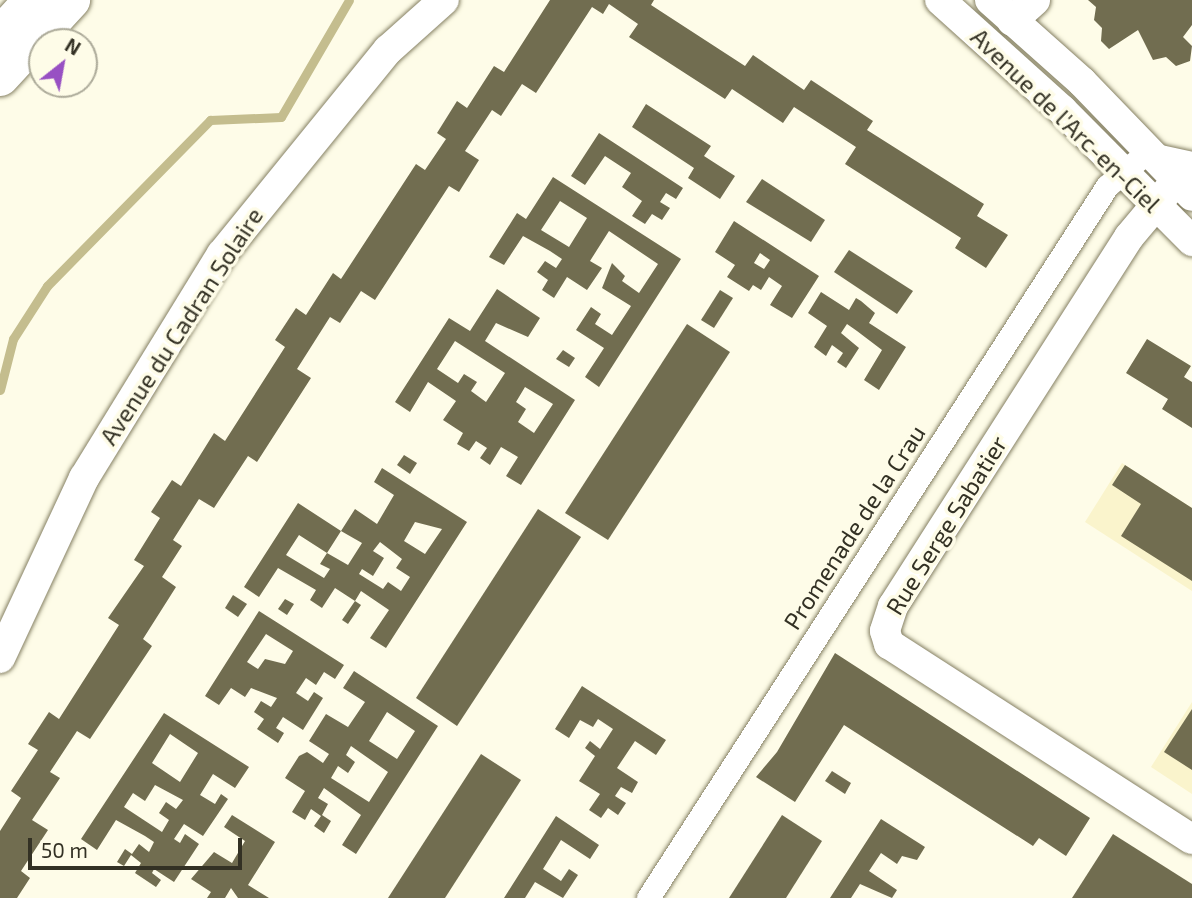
<!DOCTYPE html>
<style>
body{margin:0}
#map{position:relative;width:1192px;height:898px;overflow:hidden;background:#fefce8;font-family:"Exo 2",sans-serif}
div>[style]{position:absolute}
[style*='--x']{left:calc(var(--x)*1px);top:calc(var(--y)*1px);width:calc(var(--w)*1px);rotate:calc(var(--a)*1deg)}
.built>*{inset:0;background:#faf4cc}
.stream>*{height:9px;margin:-4.5px;padding:0 4.5px;transform-origin:4.5px;border-radius:4.5px;background:#c4bd8e}
.building>*{inset:0;background:#716d50}
.roads{filter:drop-shadow(0 0 2px #858063) drop-shadow(0 0 2px #858063)}
.pedestrian>*{height:23px;margin:-11.5px;padding:0 11.5px;transform-origin:11.5px;border-radius:11.5px;background:#fff}
.minor>*{height:30px;margin:-15px;padding:0 15px;transform-origin:15px;border-radius:15px;background:#fff}
.secondary>*{height:38px;margin:-19px;padding:0 19px;transform-origin:19px;border-radius:19px;background:#fff}
span{translate:-50% -50%;white-space:nowrap;text-align:center;line-height:1.15;-webkit-text-stroke:7px #fefce8;paint-order:stroke}
.street-label{font-size:24px;color:#333124}
.north{position:absolute;left:28px;top:28px;width:70px;height:70px;box-sizing:border-box;background:#fefce8;border:2px solid #adab9a;border-radius:50%;rotate:31deg;font-size:19px;font-weight:700;line-height:28px;text-align:center;color:#333124}
.north::after{content:'';display:block;margin:auto;width:24px;height:32px;background:#9850c3;clip-path:polygon(50% 0,100% 100%,50% 72%,0 100%)}
.scale{position:absolute;left:28px;top:838px;width:214px;height:32px;box-sizing:border-box;border:4px solid #333124;border-top:0;padding-left:9px;font-size:21px;line-height:24px;white-space:nowrap;color:#333124;-webkit-text-stroke:5px #fefce8;paint-order:stroke}
</style>
<div id="map">
<div class="built">
<i style="clip-path:polygon(1122px 463px,1192px 508px,1192px 591px,1085px 522px)"></i>
<i style="clip-path:polygon(1192px 702px,1192px 794px,1151px 767px)"></i>
</div>
<div class="stream">
<i style="--x:0;--y:390;--w:53;--a:-75.7"></i>
<i style="--x:13;--y:339;--w:63;--a:-57.3"></i>
<i style="--x:47;--y:286;--w:233;--a:-45.5"></i>
<i style="--x:210;--y:120;--w:71;--a:-2.4"></i>
<i style="--x:281;--y:117;--w:135;--a:-59.8"></i>
</div>
<div class="building">
<i style="clip-path:polygon(550px 0,654px 0,651px 5px,745px 66px,753px 55px,804px 90px,811px 80px,873px 121px,867px 130px,984px 204px,977px 216px,1008px 235px,986px 268px,955px 248px,961px 238px,845px 164px,856px 147px,794px 107px,783px 123px,732px 89px,725px 99px,629px 37px,638px 24px,609px 4px,603px 14px,592px 7px,536px 93px,522px 84px,501px 116px,492px 110px,465px 151px,479px 160px,459px 192px,449px 186px,375px 300px,361px 291px,340px 323px,330px 317px,297px 369px,311px 378px,257px 462px,248px 456px,214px 508px,199px 499px,173px 540px,182px 546px,162px 577px,176px 587px,143px 639px,152px 646px,90px 739px,77px 731px,50px 772px,60px 778px,32px 820px,48px 830px,21px 871px,30px 878px,17px 898px,0 898px,0 831px,21px 798px,11px 791px,38px 750px,28px 744px,49px 712px,59px 719px,119px 625px,108px 618px,144px 566px,134px 560px,160px 518px,151px 512px,172px 480px,181px 486px,214px 433px,225px 441px,285px 347px,275px 340px,296px 308px,306px 315px,333px 273px,341px 279px,416px 164px,425px 170px,446px 139px,437px 133px,457px 101px,467px 108px,494px 66px,504px 72px)"></i>
<i style="clip-path:polygon(1088px 0,1192px 0,1192px 25px,1183px 37px,1192px 46px,1190px 61px,1176px 66px,1166px 57px,1153px 60px,1138px 30px,1109px 49px,1101px 41px,1102px 28px,1094px 20px,1096px 7px)"></i>
<i style="clip-path:polygon(646px 104px,711px 146px,704px 156px,735px 176px,720px 199px,688px 178px,694px 168px,632px 127px)"></i>
<i style="clip-path:polygon(599px 133px,683px 188px,676px 199px,666px 193px,660px 202px,670px 208px,662px 220px,652px 214px,645px 224px,632px 216px,642px 201px,622px 187px,631px 173px,605px 156px,585px 185px,571px 176px)"></i>
<i style="clip-path:polygon(evenodd,553px 177px,681px 259px,599px 387px,585px 377px,604px 348px,576px 330px,591px 307px,601px 314px,595px 324px,612px 335px,631px 306px,602px 288px,612px 263px,625px 276px,622px 281px,639px 293px,658px 264px,609px 231px,590px 261px,602px 268px,587px 290px,567px 277px,554px 298px,542px 290px,548px 280px,537px 272px,545px 261px,556px 268px,562px 259px,550px 251px,523px 236px,504px 265px,489px 257px,517px 213px,526px 219px,553px 177px,560px 201px,587px 218px,569px 247px,541px 230px,560px 201px)"></i>
<i style="clip-path:polygon(762px 179px,825px 220px,811px 242px,746px 202px)"></i>
<i style="clip-path:polygon(evenodd,734px 221px,819px 276px,792px 318px,770px 305px,782px 286px,769px 277px,761px 290px,753px 285px,749px 291px,727px 277px,735px 265px,715px 252px,734px 221px,760px 253px,770px 260px,764px 269px,754px 263px,760px 253px)"></i>
<i style="clip-path:polygon(849px 250px,913px 291px,897px 314px,834px 272px)"></i>
<i style="clip-path:polygon(evenodd,497px 289px,540px 318px,528px 337px,496px 323px,485px 341px,575px 400px,521px 485px,506px 476px,518px 457px,501px 447px,490px 465px,480px 458px,487px 448px,476px 441px,469px 451px,457px 444px,463px 433px,443px 420px,456px 401px,428px 382px,410px 412px,395px 402px,449px 318px,470px 331px,497px 289px,455px 341px,505px 373px,486px 402px,471px 391px,477px 382px,464px 374px,458px 383px,437px 369px,455px 341px,497px 289px,525px 387px,553px 404px,534px 433px,518px 422px,526px 409px,516px 402px,525px 387px)"></i>
<i style="clip-path:polygon(720px 290px,733px 298px,714px 328px,701px 320px)"></i>
<i style="clip-path:polygon(821px 292px,849px 310px,856px 298px,861px 301px,875px 313px,869px 323px,906px 347px,879px 390px,864px 380px,882px 350px,857px 331px,847px 324px,841px 333px,859px 348px,846px 368px,837px 362px,843px 353px,832px 345px,826px 356px,814px 347px,827px 326px,808px 313px)"></i>
<i style="clip-path:polygon(687px 324px,730px 352px,608px 540px,565px 513px)"></i>
<i style="clip-path:polygon(1147px 339px,1191px 366px,1184px 377px,1192px 382px,1192px 428px,1162px 409px,1168px 399px,1126px 373px)"></i>
<i style="clip-path:polygon(563px 350px,575px 358px,569px 367px,556px 359px)"></i>
<i style="clip-path:polygon(404px 455px,417px 463px,410px 474px,397px 465px)"></i>
<i style="clip-path:polygon(1125px 465px,1192px 508px,1192px 581px,1121px 536px,1141px 504px,1112px 485px)"></i>
<i style="clip-path:polygon(evenodd,382px 468px,467px 522px,386px 648px,370px 638px,389px 610px,361px 591px,355px 601px,335px 588px,322px 608px,310px 600px,316px 590px,278px 568px,259px 597px,244px 587px,298px 503px,341px 531px,327px 553px,348px 565px,362px 543px,341px 531px,355px 509px,377px 524px,394px 495px,374px 482px,382px 468px,415px 522px,442px 529px,425px 554px,404px 541px,415px 522px,382px 468px,299px 535px,327px 553px,320px 564px,330px 569px,324px 578px,286px 555px,299px 535px,382px 468px,380px 542px,402px 559px,396px 568px,410px 577px,401px 591px,388px 582px,383px 589px,359px 574px,362px 569px,373px 576px,384px 558px,373px 551px,380px 542px)"></i>
<i style="clip-path:polygon(538px 509px,581px 537px,457px 726px,416px 698px)"></i>
<i style="clip-path:polygon(233px 595px,247px 604px,238px 617px,225px 608px)"></i>
<i style="clip-path:polygon(285px 599px,294px 604px,287px 615px,278px 609px)"></i>
<i style="clip-path:polygon(355px 601px,361px 605px,348px 624px,342px 620px)"></i>
<i style="clip-path:polygon(evenodd,259px 611px,344px 665px,335px 679px,324px 672px,316px 685px,306px 678px,296px 693px,308px 701px,314px 692px,323px 698px,303px 730px,283px 717px,276px 728px,284px 733px,278px 743px,257px 729px,264px 719px,254px 712px,261px 701px,271px 707px,277px 698px,251px 688px,245px 697px,231px 688px,219px 705px,205px 696px,259px 611px,266px 634px,293px 651px,285px 664px,265px 659px,258px 669px,247px 662px,266px 634px)"></i>
<i style="clip-path:polygon(835px 653px,1090px 818px,1066px 856px,1039px 838px,1033px 846px,844px 725px,795px 802px,756px 777px,777px 752px)"></i>
<i style="clip-path:polygon(evenodd,354px 671px,438px 726px,356px 854px,342px 845px,361px 815px,324px 788px,318px 798px,328px 804px,322px 815px,331px 821px,324px 833px,314px 826px,321px 816px,311px 809px,305px 820px,292px 812px,305px 791px,285px 778px,299px 756px,307px 752px,323px 763px,329px 754px,309px 741px,326px 714px,348px 727px,365px 702px,343px 688px,354px 671px,387px 712px,415px 731px,397px 759px,369px 741px,387px 712px,354px 671px,351px 746px,388px 772px,369px 802px,331px 778px,338px 766px,348px 773px,355px 762px,346px 755px,351px 746px)"></i>
<i style="clip-path:polygon(582px 686px,666px 740px,656px 755px,635px 741px,617px 768px,638px 782px,632px 793px,621px 787px,615px 796px,626px 803px,618px 815px,608px 808px,601px 818px,589px 810px,600px 794px,579px 781px,595px 756px,585px 748px,590px 741px,600px 749px,613px 729px,598px 719px,593px 727px,580px 720px,569px 738px,555px 729px)"></i>
<i style="clip-path:polygon(1192px 709px,1192px 770px,1164px 752px)"></i>
<i style="clip-path:polygon(evenodd,164px 713px,249px 767px,235px 788px,213px 774px,200px 795px,215px 804px,221px 794px,228px 799px,203px 836px,184px 824px,174px 839px,180px 843px,185px 834px,199px 844px,174px 882px,154px 869px,152px 873px,161px 880px,156px 887px,135px 873px,141px 863px,131px 855px,124px 866px,117px 862px,125px 849px,132px 854px,139px 844px,149px 852px,154px 842px,145px 836px,116px 820px,97px 850px,81px 839px,164px 713px,170px 734px,198px 753px,180px 782px,152px 763px,170px 734px,164px 713px,155px 785px,183px 800px,176px 809px,166px 802px,159px 813px,169px 820px,162px 832px,124px 807px,133px 793px,145px 801px,155px 785px)"></i>
<i style="clip-path:polygon(481px 754px,521px 780px,445px 898px,388px 898px)"></i>
<i style="clip-path:polygon(832px 771px,851px 783px,845px 794px,825px 781px)"></i>
<i style="clip-path:polygon(232px 815px,275px 842px,248px 885px,269px 898px,238px 898px,231px 888px,225px 898px,207px 898px,211px 892px,191px 879px,214px 852px,232px 863px,245px 841px,224px 827px)"></i>
<i style="clip-path:polygon(782px 815px,822px 841px,786px 898px,729px 898px)"></i>
<i style="clip-path:polygon(556px 816px,599px 845px,590px 859px,561px 840px,543px 869px,561px 881px,569px 869px,578px 875px,563px 898px,535px 882px,525px 898px,504px 898px)"></i>
<i style="clip-path:polygon(881px 819px,925px 847px,917px 860px,902px 856px,897px 864px,881px 853px,869px 871px,897px 890px,892px 898px,860px 884px,851px 898px,830px 898px)"></i>
<i style="clip-path:polygon(1113px 834px,1192px 884px,1192px 898px,1072px 898px)"></i>
</div>
<div class="roads">
<div class="pedestrian">
<i style="--x:648;--y:898;--w:847;--a:-57.19"></i>
<i style="--x:1107;--y:186;--w:51;--a:-40.2"></i>
<i style="--x:1146;--y:153;--w:47;--a:12.3"></i>
</div>
<div class="minor">
<i style="--x:940;--y:0;--w:164;--a:42"></i>
<i style="--x:1062;--y:110;--w:185;--a:45.2"></i>
<i style="--x:990;--y:0;--w:123;--a:41.7"></i>
<i style="--x:1082;--y:82;--w:158;--a:46"></i>
<i style="--x:1012;--y:21;--w:31;--a:-42"></i>
<i style="--x:1176;--y:181;--w:73;--a:130"></i>
<i style="--x:1129;--y:237;--w:438;--a:122.6"></i>
<i style="--x:893;--y:606;--w:26;--a:108"></i>
<i style="--x:885;--y:631;--w:14;--a:73"></i>
<i style="--x:889;--y:644;--w:360;--a:32.8"></i>
<i style="--x:0;--y:658;--w:199;--a:-65"></i>
<i style="--x:84;--y:478;--w:263;--a:-58.4"></i>
<i style="--x:222;--y:254;--w:263;--a:-50.9"></i>
<i style="--x:388;--y:50;--w:75;--a:-41.8"></i>
</div>
<div class="secondary">
<i style="--x:0;--y:36;--w:49;--a:-47.5"></i>
<i style="--x:0;--y:77;--w:105;--a:-47.3"></i>
</div>
</div>
<div class="street-label">
<span style="left:1066px;top:120px;rotate:44deg">Avenue de l'Arc-en-Ciel</span>
<span style="left:181px;top:326px;rotate:-57deg">Avenue du Cadran Solaire</span>
<span style="left:946px;top:525px;rotate:-58deg">Rue Serge Sabatier</span>
<span style="left:854px;top:527px;rotate:-57deg">Promenade de la Crau</span>
</div>
<div class="north">N</div>
<div class="scale">50 m</div>
</div>
